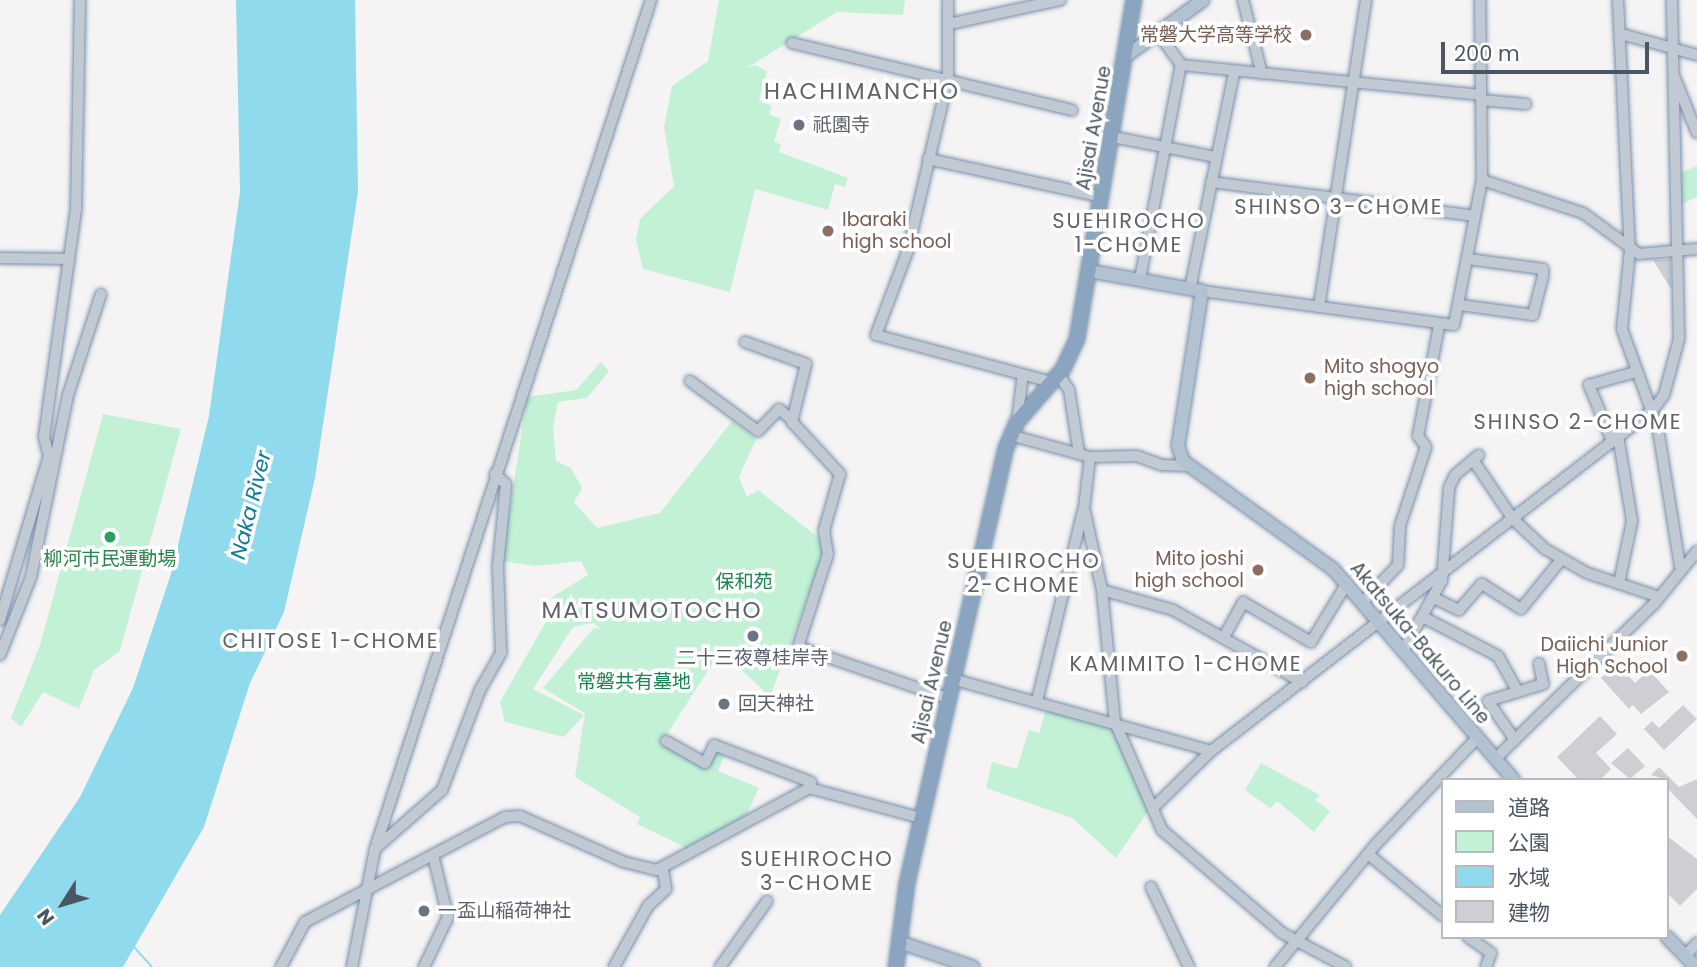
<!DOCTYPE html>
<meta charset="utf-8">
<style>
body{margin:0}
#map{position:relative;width:1697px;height:967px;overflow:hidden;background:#f5f3f3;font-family:Poppins,"Noto Sans JP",sans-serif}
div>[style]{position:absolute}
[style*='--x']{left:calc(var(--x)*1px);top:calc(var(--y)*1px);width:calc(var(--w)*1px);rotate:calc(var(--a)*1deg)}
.green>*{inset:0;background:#c3f1d5}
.water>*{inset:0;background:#90daee}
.stream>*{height:2px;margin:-1px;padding:0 1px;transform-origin:1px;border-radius:1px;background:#90daee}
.building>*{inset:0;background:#cdcfd5}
.roads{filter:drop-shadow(0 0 2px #7690ad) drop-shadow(0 0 2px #7690ad)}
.minor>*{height:10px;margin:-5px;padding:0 5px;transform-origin:5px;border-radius:5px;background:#c1cad2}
.major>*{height:12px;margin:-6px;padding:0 6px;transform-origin:6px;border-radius:6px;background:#b3c2d1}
.highway>*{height:14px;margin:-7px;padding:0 7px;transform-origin:7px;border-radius:7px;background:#8ba5c1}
.dots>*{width:19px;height:19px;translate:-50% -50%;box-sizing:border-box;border:4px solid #fff;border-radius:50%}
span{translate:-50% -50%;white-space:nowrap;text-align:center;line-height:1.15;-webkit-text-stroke:7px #fff;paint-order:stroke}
.education-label{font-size:19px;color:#785e54}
.right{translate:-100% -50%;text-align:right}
.left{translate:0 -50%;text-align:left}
.worship-label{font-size:19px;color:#5b616d}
.street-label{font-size:19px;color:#4a5661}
.leisure-label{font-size:19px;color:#27864d}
.park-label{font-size:19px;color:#17864f}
.neighbourhood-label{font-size:21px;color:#5f6368;letter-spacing:2px}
.water-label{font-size:21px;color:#0c7c9b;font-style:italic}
.quarter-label{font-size:23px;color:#5f6368;letter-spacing:2px}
.legend{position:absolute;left:1441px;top:778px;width:228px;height:161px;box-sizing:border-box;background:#fff;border:2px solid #b7bbc0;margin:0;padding:9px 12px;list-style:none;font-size:21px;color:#4a5661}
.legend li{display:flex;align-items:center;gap:14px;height:35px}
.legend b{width:35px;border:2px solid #b7bbc0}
.north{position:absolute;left:28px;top:869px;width:70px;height:70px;-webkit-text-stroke:5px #fff;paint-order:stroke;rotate:233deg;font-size:19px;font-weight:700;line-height:28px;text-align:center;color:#4a5661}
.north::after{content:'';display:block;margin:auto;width:24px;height:32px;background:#4a5661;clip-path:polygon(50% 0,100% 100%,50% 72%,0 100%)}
.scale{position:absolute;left:1441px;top:42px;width:208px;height:32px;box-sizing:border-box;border:4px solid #4a5661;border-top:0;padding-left:9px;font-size:21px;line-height:24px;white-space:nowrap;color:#4a5661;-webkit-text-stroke:5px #fff;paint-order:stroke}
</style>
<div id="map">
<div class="green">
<i style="clip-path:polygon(719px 0,905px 0,903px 15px,837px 12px,745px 69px,755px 65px,767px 71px,759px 100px,772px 106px,769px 114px,781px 119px,774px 141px,781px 145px,779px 152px,848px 178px,845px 187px,835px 184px,828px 210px,755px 189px,730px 292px,643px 269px,636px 239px,640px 219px,674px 186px,664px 127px,672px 86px,708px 61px)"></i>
<i style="clip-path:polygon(1697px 166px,1697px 197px,1682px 204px,1678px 174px)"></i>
<i style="clip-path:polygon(601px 362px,609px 371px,587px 398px,558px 402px,553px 428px,556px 461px,571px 468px,582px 488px,574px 502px,597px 528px,660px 513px,732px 421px,756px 439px,739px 477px,747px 497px,758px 490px,820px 539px,824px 553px,770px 697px,721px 650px,662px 742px,708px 766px,716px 751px,725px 755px,718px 771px,759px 788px,744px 820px,691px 850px,637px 824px,640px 817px,575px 777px,585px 713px,543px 688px,594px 628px,602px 629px,593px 623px,573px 627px,533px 689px,584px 715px,564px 737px,505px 722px,500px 702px,558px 601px,552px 597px,588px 575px,581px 561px,535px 566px,502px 561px,527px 397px,576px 390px)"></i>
<i style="clip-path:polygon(103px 414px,181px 429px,120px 651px,94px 670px,79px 709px,43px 692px,21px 727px,11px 718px,40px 645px)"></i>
<i style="clip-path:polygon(1047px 707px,1113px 726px,1151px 807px,1116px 858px,1072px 818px,986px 788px,992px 762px,1017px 769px,1029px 730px,1039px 733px)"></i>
<i style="clip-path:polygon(1261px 763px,1320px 795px,1315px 800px,1330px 811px,1314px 832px,1277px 801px,1270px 808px,1245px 790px)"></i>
</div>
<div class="water">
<i style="clip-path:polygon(236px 0,355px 0,358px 192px,315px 478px,284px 612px,250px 683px,204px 827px,123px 967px,0 967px,0 915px,80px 797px,133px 688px,171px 574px,209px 416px,240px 192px)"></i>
</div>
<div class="stream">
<i style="--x:134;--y:947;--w:27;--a:48"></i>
</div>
<div class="building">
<i style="clip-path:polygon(1670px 259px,1671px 289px,1653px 260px)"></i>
<i style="clip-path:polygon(1617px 663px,1635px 683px,1649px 670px,1669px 692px,1641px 714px,1633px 705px,1629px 709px,1601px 678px)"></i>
<i style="clip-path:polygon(1683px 705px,1697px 719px,1664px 750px,1644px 729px,1652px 721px,1659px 728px)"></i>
<i style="clip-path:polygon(1600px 716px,1617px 734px,1596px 753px,1611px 769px,1600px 780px,1579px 780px,1557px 757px)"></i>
<i style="clip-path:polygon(1628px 748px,1645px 766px,1630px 779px,1611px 763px)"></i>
<i style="clip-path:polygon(1659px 767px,1679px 787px,1697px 779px,1697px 819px,1667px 788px,1667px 780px,1651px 775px)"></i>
<i style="clip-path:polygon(1667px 836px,1697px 859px,1697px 889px,1680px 906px,1667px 893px)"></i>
</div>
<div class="roads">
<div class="minor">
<i style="--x:948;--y:0;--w:79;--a:90"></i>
<i style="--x:948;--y:79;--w:176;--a:103.2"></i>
<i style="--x:908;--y:250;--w:91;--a:110.6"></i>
<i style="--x:876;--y:335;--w:182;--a:15"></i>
<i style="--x:1243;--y:0;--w:76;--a:75.6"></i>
<i style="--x:1618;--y:0;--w:250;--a:87.3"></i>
<i style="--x:1630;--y:250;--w:79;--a:95.8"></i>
<i style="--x:1622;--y:329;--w:106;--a:70.2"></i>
<i style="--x:1658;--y:429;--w:139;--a:80.9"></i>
<i style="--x:949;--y:24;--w:114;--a:-12.2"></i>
<i style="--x:1158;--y:33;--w:39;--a:54"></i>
<i style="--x:1181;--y:65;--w:301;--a:5.7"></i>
<i style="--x:1621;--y:34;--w:79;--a:15.4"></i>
<i style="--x:792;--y:43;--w:288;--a:13.5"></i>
<i style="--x:1674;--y:76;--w:61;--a:68"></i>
<i style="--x:1481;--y:100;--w:45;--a:5.1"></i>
<i style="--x:1113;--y:137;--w:105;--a:11"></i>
<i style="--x:928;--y:159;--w:178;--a:12.3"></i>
<i style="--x:1482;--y:180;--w:106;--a:18.1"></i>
<i style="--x:1583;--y:213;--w:69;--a:36.2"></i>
<i style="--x:1639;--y:254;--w:58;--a:-4.9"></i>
<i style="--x:1211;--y:182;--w:266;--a:7.3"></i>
<i style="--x:0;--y:258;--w:69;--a:0.8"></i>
<i style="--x:1140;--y:279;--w:218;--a:-79.2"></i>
<i style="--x:1190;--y:289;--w:221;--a:-78.5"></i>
<i style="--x:1202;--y:291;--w:254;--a:7.7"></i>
<i style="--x:1454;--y:325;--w:148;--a:-79.1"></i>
<i style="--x:1482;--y:180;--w:180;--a:-90.6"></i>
<i style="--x:1460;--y:305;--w:74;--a:7.8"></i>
<i style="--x:1533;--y:315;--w:40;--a:-75.6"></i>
<i style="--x:1543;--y:276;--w:7;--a:-90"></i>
<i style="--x:1543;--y:269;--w:76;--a:-172.4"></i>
<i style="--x:1319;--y:307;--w:311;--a:-81.3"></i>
<i style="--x:745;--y:342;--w:65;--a:19.8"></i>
<i style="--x:806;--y:364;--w:60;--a:103.6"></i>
<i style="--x:792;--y:422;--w:71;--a:47.3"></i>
<i style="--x:840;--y:474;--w:58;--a:105.9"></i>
<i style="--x:824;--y:530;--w:24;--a:81"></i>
<i style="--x:828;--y:554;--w:98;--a:107.9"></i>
<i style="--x:798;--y:647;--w:157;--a:18.9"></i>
<i style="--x:1059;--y:375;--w:18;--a:56"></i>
<i style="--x:1069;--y:390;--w:64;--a:81"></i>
<i style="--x:690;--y:381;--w:84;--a:36.3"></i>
<i style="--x:758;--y:431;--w:30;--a:-46"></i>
<i style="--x:779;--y:409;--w:17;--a:40"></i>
<i style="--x:1017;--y:422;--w:48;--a:-82.9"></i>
<i style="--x:1010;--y:435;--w:83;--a:15.4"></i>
<i style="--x:1090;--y:457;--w:47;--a:-1.2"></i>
<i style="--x:1137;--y:456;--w:27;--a:20"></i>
<i style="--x:1162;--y:465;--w:25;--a:2"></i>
<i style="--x:1618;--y:436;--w:86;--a:80.6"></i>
<i style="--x:1632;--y:521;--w:63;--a:101.8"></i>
<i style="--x:1612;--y:441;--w:61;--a:-112.3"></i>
<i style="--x:1589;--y:385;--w:49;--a:-15.5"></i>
<i style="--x:1090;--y:457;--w:51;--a:96.7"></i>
<i style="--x:1084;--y:508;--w:84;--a:77.6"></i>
<i style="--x:1102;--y:590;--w:133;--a:84.4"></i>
<i style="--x:1115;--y:722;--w:118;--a:66.5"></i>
<i style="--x:1162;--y:830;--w:158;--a:40.6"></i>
<i style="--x:1282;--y:933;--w:72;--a:28"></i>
<i style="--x:1473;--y:460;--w:71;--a:55.9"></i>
<i style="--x:1513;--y:519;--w:44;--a:43.2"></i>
<i style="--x:1545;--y:549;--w:48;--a:29.7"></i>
<i style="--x:1587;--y:573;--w:73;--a:18.4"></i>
<i style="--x:1102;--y:590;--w:74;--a:15.7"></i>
<i style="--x:1173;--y:610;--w:148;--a:29.2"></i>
<i style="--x:1434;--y:598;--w:28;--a:26"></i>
<i style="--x:1459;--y:610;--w:35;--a:-49"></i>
<i style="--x:1482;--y:584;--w:46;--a:32.7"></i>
<i style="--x:1521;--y:609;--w:63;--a:-50.8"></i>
<i style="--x:1363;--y:602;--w:51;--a:-46.6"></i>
<i style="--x:1398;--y:565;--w:39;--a:-87"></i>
<i style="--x:1400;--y:526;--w:83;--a:-71.8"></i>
<i style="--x:1426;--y:447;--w:14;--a:-126"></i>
<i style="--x:1418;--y:436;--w:112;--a:-79.2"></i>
<i style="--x:1423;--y:617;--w:85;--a:27.5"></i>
<i style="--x:1498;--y:656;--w:38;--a:61"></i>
<i style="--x:0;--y:620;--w:171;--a:-73.4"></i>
<i style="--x:49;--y:456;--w:20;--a:-105"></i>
<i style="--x:44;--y:437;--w:229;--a:-82"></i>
<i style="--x:76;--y:210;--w:210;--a:-88.9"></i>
<i style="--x:1225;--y:635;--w:38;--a:-61"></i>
<i style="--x:1243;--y:602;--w:79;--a:30.5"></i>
<i style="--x:1311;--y:642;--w:69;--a:-58.6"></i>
<i style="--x:1403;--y:651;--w:81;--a:-61.2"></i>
<i style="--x:1442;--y:580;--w:92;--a:-85.6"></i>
<i style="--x:1449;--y:488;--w:14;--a:-65"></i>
<i style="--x:1455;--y:475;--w:31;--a:-40"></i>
<i style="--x:0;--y:655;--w:84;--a:-68.3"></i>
<i style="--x:31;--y:577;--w:186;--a:-78.5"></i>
<i style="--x:68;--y:395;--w:106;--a:-71.9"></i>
<i style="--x:952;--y:679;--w:269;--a:15.5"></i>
<i style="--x:1037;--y:701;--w:195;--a:-76.4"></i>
<i style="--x:1515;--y:740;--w:47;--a:-124.7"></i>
<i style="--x:1488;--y:701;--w:58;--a:-17.2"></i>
<i style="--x:1543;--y:684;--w:21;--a:-101"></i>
<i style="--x:666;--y:741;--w:45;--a:29.4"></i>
<i style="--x:705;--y:763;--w:20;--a:-63"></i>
<i style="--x:714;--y:745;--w:104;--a:20.9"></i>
<i style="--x:1495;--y:759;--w:222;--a:-44.3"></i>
<i style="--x:1654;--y:604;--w:68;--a:-50.9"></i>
<i style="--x:1153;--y:808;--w:81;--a:-44.5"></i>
<i style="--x:1211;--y:751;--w:558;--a:-37.65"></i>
<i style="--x:1653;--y:410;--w:19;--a:-54"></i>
<i style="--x:1664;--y:395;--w:58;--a:-75"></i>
<i style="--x:1679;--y:339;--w:339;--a:-91.2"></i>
<i style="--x:376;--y:848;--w:88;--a:-41.3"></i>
<i style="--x:442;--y:790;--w:107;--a:-69.2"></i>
<i style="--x:480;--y:690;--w:43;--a:-60.4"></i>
<i style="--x:501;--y:653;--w:87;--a:-92"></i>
<i style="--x:498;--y:566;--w:82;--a:-84.4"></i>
<i style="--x:506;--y:484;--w:15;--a:-138"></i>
<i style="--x:1368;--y:854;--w:97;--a:39.6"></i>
<i style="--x:1151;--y:887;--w:89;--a:64.6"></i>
<i style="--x:1468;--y:937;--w:28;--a:35"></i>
<i style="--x:1491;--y:953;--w:15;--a:110"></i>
<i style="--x:1685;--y:956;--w:18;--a:-47"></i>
<i style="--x:281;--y:967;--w:51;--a:-61.9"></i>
<i style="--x:305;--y:922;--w:226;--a:-27.7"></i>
<i style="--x:505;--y:817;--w:15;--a:-4"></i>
<i style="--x:520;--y:816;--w:114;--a:23.9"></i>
<i style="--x:624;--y:862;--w:34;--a:14"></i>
<i style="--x:657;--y:870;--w:173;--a:-28.3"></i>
<i style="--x:809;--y:788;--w:116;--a:15"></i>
<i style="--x:352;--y:967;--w:120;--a:-79"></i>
<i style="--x:375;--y:849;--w:893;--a:-71.99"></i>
<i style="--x:424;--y:967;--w:55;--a:-64.4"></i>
<i style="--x:448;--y:917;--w:64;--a:-103.6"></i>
<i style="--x:614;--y:967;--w:70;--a:-60.9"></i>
<i style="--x:648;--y:906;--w:25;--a:-43"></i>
<i style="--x:666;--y:889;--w:20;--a:-99"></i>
<i style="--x:720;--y:967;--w:81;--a:-54.5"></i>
<i style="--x:1275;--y:967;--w:161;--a:-50.6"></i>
<i style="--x:1377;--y:843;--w:144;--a:-46.4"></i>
</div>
<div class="major">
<i style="--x:1126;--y:56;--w:95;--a:-36"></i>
<i style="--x:1089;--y:271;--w:115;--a:10"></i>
<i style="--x:1202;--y:291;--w:157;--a:98.8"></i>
<i style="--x:1178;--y:446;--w:16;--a:72"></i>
<i style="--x:1183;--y:461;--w:185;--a:35.8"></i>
<i style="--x:1333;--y:569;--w:278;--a:49.4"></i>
<i style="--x:1667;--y:937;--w:42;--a:46"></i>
<i style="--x:899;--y:942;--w:78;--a:18.7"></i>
</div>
<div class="highway">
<i style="--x:896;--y:967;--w:85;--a:-82.5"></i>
<i style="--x:907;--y:883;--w:446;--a:-77.2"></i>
<i style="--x:1006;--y:448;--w:28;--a:-67"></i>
<i style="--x:1017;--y:422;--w:70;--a:-49"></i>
<i style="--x:1063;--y:369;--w:33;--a:-65"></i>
<i style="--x:1077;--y:339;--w:344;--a:-80.5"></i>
</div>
</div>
<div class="dots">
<i style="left:1306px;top:35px;background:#8d6e63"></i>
<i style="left:799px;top:125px;background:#6b7280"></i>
<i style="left:828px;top:231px;background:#8d6e63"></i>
<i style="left:1310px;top:378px;background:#8d6e63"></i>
<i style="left:110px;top:537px;background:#2e9e5b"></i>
<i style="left:1258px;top:570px;background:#8d6e63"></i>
<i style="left:753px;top:636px;background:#6b7280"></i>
<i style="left:1682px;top:656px;background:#8d6e63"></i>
<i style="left:724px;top:704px;background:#6b7280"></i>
<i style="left:424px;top:911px;background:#6b7280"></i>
</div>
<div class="education-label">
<span class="right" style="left:1292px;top:35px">常磐大学高等学校</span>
<span class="left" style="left:842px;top:231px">Ibaraki<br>high school</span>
<span class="left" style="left:1324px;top:378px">Mito shogyo<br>high school</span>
<span class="right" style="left:1244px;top:570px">Mito joshi<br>high school</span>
<span class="right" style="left:1668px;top:656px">Daiichi Junior<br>High School</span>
</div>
<div class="worship-label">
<span class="left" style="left:813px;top:125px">祇園寺</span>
<span style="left:753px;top:658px">二十三夜尊桂岸寺</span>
<span class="left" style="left:738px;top:704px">回天神社</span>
<span class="left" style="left:438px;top:911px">一盃山稲荷神社</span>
</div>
<div class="street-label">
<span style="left:1094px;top:128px;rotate:-80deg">Ajisai Avenue</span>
<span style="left:1420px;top:643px;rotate:50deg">Akatsuka-Bakuro Line</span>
<span style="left:932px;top:682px;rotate:-77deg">Ajisai Avenue</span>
</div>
<div class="leisure-label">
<span style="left:110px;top:559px">柳河市民運動場</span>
</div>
<div class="park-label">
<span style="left:744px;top:582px">保和苑</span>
<span style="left:634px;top:682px">常磐共有墓地</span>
</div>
<div class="neighbourhood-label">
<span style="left:1339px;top:207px">SHINSO 3-CHOME</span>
<span style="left:1129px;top:233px">SUEHIROCHO<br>1-CHOME</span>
<span style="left:1578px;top:422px">SHINSO 2-CHOME</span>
<span style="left:1024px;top:573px">SUEHIROCHO<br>2-CHOME</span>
<span style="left:331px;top:641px">CHITOSE 1-CHOME</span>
<span style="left:1186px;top:664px">KAMIMITO 1-CHOME</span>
<span style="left:817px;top:871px">SUEHIROCHO<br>3-CHOME</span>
</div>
<div class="water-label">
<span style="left:251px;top:505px;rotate:-76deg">Naka River</span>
</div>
<div class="quarter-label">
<span style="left:862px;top:91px">HACHIMANCHO</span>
<span style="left:652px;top:610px">MATSUMOTOCHO</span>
</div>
<ul class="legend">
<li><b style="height:9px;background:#b3c2d1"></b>道路</li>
<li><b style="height:19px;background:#c3f1d5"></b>公園</li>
<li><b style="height:19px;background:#90daee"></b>水域</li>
<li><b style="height:19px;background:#cdcfd5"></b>建物</li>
</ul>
<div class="north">N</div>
<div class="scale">200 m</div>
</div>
